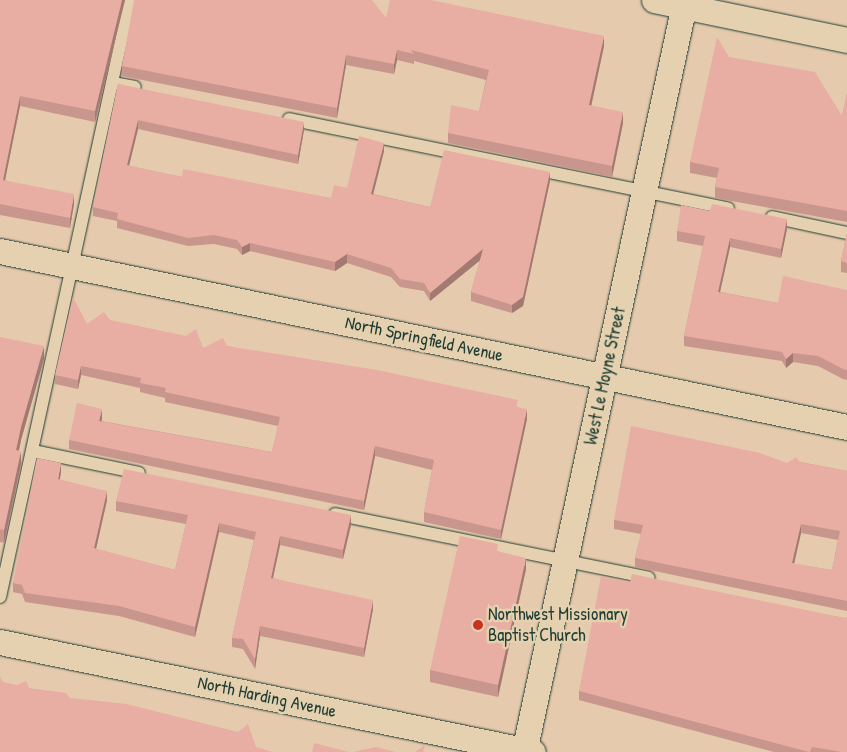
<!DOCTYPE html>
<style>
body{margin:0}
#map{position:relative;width:847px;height:752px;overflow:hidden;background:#e6caad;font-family:"Patrick Hand",sans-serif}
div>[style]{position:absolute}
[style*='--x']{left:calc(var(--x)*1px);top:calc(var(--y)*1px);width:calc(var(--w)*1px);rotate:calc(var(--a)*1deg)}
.roads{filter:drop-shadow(0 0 1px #1f3d34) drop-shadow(0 0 1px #1f3d34)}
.service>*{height:12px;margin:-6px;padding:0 6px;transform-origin:6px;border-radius:6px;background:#e5d1af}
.minor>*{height:25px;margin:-12.5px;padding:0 12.5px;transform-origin:12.5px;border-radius:12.5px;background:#e5d1af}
.wall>*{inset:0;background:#c8968c}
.shaded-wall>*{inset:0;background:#a27a72}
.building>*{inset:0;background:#e8aea3}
.dots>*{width:14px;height:14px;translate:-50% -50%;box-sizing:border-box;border:2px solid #e5d1af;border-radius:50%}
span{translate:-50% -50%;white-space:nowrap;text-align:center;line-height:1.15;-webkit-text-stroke:5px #e5d1af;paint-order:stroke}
.street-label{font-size:18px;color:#1f3d34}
.poi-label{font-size:18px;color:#1f3d34}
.left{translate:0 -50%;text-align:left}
</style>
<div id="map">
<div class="roads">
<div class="service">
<i style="--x:113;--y:83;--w:22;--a:10"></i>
<i style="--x:289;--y:119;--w:448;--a:11.5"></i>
<i style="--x:772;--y:217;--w:77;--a:12"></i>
<i style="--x:33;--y:451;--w:108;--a:11.7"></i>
<i style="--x:335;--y:514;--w:320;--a:11.5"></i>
<i style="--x:0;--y:597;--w:611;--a:-77.72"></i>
</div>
<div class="minor">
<i style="--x:654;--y:0;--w:197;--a:11.7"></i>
<i style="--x:0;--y:251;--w:865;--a:11.74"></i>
<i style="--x:0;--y:642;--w:544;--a:11.66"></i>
<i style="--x:524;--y:752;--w:769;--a:-77.92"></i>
</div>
</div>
<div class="wall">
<i style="clip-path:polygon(0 0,125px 0,95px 122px,20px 106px,5px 180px,74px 204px,70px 228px,0 215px)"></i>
<i style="clip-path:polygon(386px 18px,604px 46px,591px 106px,623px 123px,612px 177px,448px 143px,448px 133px,479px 111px,486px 80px,414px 61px,414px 64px,397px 60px,394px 74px,346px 65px,337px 118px,122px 76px,122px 66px)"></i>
<i style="clip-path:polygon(729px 57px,842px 116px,847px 93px,847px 222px,715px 198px,715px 187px,717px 178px,690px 173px,690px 162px)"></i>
<i style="clip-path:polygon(118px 84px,304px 130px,298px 164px,138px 129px,129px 166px,182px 177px,331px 198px,347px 188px,384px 151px,373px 194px,430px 207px,550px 181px,523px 306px,512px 313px,471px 301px,471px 292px,480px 260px,430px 301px,424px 291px,400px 287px,391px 277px,347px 263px,335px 271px,250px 251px,242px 255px,237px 249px,214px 244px,188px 246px,117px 228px,117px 221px,93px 216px,93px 207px)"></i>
<i style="clip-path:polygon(787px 229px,781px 258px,730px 247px,720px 292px,778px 303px,847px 290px,847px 380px,843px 379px,818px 366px,793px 362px,786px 368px,782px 361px,684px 346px,684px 336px,703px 246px,677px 241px,677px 231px)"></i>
<i style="clip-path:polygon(847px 233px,847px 273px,841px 272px,841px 261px)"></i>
<i style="clip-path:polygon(110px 320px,203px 348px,227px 346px,518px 407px,527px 419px,501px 539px,424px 522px,424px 512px,432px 470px,375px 456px,364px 510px,69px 449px,69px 440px,102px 419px,101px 421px,272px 452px,278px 426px,165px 402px,165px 398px,140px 392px,140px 388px,81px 375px,78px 389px,55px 384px,55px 375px,87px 324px)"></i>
<i style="clip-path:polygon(0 337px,44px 359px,21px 440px,19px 451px,21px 464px,4px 543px,0 542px)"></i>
<i style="clip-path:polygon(evenodd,800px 462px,847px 471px,847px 611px,635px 567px,635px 558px,641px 534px,614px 529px,614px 520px,787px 463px,800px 462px,801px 533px,838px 540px,832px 570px,794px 564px,801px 533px)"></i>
<i style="clip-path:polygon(61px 473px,59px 480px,107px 500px,96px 549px,175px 570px,186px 524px,116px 511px,116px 501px,351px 525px,343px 559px,280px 545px,273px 578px,373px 609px,364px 657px,260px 636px,255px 669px,243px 649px,232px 647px,232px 638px,254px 540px,219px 532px,195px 637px,119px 616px,25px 602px,22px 594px,13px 592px,13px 583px)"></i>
<i style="clip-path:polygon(498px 551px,526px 569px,498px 697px,430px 682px,430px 670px)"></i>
<i style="clip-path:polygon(630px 582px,845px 618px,847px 752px,774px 752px,579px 700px,579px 691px)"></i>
</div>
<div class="shaded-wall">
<i style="clip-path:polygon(122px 0,125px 0,95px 122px,95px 111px)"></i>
<i style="clip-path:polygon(604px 36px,604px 46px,589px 116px,589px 105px)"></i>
<i style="clip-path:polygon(397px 50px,397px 60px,394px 74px,394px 64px)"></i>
<i style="clip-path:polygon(346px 55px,346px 65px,337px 118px,337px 108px)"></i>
<i style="clip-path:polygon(20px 96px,20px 106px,3px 190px,3px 180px)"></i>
<i style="clip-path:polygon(623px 112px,623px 123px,612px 177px,612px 166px)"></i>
<i style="clip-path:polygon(138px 120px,138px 129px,127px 174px,127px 165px)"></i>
<i style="clip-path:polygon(304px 122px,304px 130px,298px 164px,298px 155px)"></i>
<i style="clip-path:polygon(384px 143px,384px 151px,371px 203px,371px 194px)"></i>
<i style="clip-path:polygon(550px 172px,550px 181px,523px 306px,512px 313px,512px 305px)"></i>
<i style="clip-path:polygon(74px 194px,74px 204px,70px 228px,70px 218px)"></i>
<i style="clip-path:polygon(787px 219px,787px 229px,781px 258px,781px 249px)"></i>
<i style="clip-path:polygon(730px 238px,730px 247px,718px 301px,718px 292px)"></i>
<i style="clip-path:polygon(250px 243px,250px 251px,242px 255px,242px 247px)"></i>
<i style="clip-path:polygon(483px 249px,483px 258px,430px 301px,430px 293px)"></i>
<i style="clip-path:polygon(347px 254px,347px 263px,335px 271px,335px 262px)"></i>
<i style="clip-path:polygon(44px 346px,44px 359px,21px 440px,16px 463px,16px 450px,21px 427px)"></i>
<i style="clip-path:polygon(793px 353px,793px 362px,786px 368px,786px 359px)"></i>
<i style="clip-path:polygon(81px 366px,81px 375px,78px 389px,78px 380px)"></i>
<i style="clip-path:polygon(102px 409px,102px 419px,99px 431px,99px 421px)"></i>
<i style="clip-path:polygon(527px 409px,527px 419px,501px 539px,501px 530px)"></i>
<i style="clip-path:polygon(375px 446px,375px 456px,364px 510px,364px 501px)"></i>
<i style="clip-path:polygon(21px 451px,21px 464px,4px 543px,4px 530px)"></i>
<i style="clip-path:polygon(61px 463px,61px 473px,58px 489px,58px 479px)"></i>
<i style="clip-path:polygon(107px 491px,107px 500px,94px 558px,94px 548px)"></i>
<i style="clip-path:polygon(351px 515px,351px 525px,343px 559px,343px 550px)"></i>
<i style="clip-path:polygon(219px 523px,219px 532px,195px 637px,195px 627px)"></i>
<i style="clip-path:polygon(801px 524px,801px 533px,792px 573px,792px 563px)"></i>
<i style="clip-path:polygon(280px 536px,280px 545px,271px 587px,271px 578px)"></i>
<i style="clip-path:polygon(526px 558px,526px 569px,498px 697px,498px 685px)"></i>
<i style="clip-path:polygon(373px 600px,373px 609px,364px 657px,364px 648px)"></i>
<i style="clip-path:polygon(260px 626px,260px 636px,255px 669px,255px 659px)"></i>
</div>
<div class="building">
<i style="clip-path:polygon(0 0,122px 0,95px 111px,20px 96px,3px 180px,74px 194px,70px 218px,0 204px)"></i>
<i style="clip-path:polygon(134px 0,372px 0,386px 18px,390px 0,431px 0,604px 36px,589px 105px,623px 112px,612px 166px,448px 133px,451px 105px,479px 111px,489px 70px,411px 50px,414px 54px,397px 50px,394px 64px,346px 55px,337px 108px,122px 66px)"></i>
<i style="clip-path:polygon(717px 37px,729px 57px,815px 72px,842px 116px,847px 93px,847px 211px,715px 187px,719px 168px,690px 162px)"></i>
<i style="clip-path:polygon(118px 84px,304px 122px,298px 155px,138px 120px,127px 165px,182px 177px,183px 169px,331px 198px,334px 185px,347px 188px,359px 136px,384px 143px,371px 194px,430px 207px,444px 150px,550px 172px,523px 297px,512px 305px,471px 292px,483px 249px,430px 293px,424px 283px,400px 279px,391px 268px,347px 254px,335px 262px,250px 243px,242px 247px,237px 240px,214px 235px,188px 238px,117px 219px,118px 213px,93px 207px)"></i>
<i style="clip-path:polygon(712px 204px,787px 219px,781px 249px,730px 238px,718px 292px,778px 303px,783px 276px,847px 290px,847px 370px,843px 369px,818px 356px,793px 353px,786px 359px,782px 352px,684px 336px,705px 236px,677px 231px,681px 205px,710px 211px)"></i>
<i style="clip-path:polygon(847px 233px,847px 263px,841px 261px)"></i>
<i style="clip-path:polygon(73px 297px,87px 324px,104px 312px,110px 320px,186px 336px,196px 329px,203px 348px,223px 338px,227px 346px,377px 370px,518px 400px,516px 407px,527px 409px,501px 530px,424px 512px,434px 460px,375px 446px,364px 501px,69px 440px,77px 403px,102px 409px,99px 421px,272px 452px,280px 417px,165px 392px,166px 388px,140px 383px,141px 378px,81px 366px,78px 380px,55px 375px)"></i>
<i style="clip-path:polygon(0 337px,44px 346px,21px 427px,16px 450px,21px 451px,4px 530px,0 529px)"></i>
<i style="clip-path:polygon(evenodd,631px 426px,760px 453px,787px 463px,796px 457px,800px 462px,847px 471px,847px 601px,635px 558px,643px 525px,614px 520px,631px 426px,801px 524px,840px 531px,832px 570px,792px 563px,801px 524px)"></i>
<i style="clip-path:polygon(37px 458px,61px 463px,58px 479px,107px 491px,94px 548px,175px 570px,188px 515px,116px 501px,124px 469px,351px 515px,343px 550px,280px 536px,271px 578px,373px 600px,364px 648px,260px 626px,255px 659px,243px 639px,232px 638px,256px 532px,219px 523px,195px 627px,119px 606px,25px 593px,22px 585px,13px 583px)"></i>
<i style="clip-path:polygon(460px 536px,498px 544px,497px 551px,526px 558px,498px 685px,430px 670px)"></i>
<i style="clip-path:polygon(632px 574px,845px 618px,847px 617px,847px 752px,842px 752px,812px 747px,810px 752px,809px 752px,579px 691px,601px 576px,630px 582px)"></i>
<i style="clip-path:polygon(0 677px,3px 682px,17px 685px,26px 681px,29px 688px,66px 693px,70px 698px,127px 704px,238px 732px,248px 724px,256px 747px,273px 752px,0 752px)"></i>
<i style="clip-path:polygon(314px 743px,349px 752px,312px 752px)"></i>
<i style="clip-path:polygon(425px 745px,423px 752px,415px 752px)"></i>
<i style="clip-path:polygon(376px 747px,395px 752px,353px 752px)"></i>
</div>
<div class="dots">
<i style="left:478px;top:625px;background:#c8321e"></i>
</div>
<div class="street-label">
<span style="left:424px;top:339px;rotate:12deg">North Springfield Avenue</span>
<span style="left:605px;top:376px;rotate:-78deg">West Le Moyne Street</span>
<span style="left:267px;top:697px;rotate:12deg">North Harding Avenue</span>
</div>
<div class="poi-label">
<span class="left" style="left:488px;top:625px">Northwest Missionary<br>Baptist Church</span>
</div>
</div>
